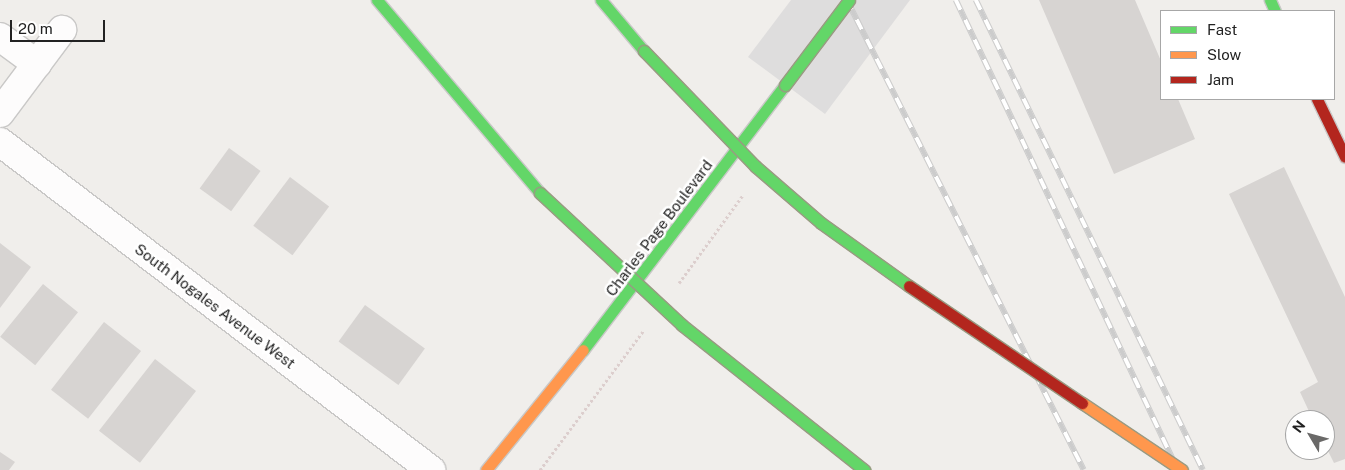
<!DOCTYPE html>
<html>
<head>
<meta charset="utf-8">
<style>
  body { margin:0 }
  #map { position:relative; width:1345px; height:470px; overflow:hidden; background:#f0eeeb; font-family:"Public Sans",sans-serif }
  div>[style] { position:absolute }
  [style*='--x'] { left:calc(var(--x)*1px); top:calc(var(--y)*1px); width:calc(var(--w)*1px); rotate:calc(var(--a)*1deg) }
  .pier>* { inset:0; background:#dedddd }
  .building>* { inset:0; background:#d7d4d2; transform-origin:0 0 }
  .path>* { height:3px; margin-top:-1.5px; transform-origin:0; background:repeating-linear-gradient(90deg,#dccecd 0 2.5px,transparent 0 5px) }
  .roads { filter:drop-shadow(1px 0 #c9c8c7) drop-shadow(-1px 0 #c9c8c7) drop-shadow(0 1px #c9c8c7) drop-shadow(0 -1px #c9c8c7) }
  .street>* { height:28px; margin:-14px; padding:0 14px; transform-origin:14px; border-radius:14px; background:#fdfcfc }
  .fast>* { height:11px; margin:-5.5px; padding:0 5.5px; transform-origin:5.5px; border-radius:5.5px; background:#63d668 }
  .slow>* { height:11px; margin:-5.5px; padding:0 5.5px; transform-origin:5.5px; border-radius:5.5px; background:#ff974d }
  .jam>* { height:11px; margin:-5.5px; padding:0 5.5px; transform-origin:5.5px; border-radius:5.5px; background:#b3261e }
  .rail>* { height:5.5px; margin-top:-2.75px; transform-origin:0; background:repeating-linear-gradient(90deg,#fff 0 11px,#ccc 0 22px); box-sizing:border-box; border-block:1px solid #ccc }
  .bridges { filter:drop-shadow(1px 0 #999a82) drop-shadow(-1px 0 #999a82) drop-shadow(0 1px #999a82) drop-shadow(0 -1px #999a82) }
  .fast-bridge>* { height:11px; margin:-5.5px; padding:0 5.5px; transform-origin:5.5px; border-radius:5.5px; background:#63d668 }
  .slow-bridge>* { height:11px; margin:-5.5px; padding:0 5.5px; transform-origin:5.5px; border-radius:5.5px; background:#ff974d }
  .jam-bridge>* { height:11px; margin:-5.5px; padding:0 5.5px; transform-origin:5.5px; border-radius:5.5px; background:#b3261e }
  span { translate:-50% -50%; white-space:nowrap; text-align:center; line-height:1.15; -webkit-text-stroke:5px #fff; paint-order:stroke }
  .street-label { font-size:15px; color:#222 }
  .legend { position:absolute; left:1160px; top:10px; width:175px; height:90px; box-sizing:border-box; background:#fff; border:1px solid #a7a7a7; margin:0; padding:6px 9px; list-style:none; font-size:15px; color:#222 }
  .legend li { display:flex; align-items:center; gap:10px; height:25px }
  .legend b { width:25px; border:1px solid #a7a7a7 }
  .north { position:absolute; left:1285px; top:410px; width:50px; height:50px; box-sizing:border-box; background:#fff; border:1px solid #a7a7a7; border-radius:50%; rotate:307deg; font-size:14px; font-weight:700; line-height:20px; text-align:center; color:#222 }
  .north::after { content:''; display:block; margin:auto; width:18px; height:22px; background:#6a6968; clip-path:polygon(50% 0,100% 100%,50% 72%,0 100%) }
  .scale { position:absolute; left:10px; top:20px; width:95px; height:22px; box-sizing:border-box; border:2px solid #222; border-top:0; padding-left:6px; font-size:15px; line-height:18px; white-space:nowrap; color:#222; -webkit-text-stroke:4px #fff; paint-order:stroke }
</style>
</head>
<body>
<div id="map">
  <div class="pier">
    <i style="clip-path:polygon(791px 0,910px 0,825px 114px,748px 57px)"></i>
  </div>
  <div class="building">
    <i style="clip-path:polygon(1039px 0,1135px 0,1161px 61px,1161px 99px,1178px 99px,1195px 139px,1114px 174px)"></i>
    <i style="left:229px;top:148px;width:39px;height:50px;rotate:36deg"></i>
    <i style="clip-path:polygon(1284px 167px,1345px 297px,1345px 459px,1334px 463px,1325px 445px,1325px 420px,1313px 420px,1300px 392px,1318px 382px,1229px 194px)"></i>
    <i style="left:290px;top:177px;width:49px;height:61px;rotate:37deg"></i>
    <i style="clip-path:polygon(0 243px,31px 267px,0 308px)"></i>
    <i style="left:43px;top:284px;width:45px;height:68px;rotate:39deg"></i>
    <i style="left:365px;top:305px;width:74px;height:45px;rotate:36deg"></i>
    <i style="left:104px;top:322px;width:47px;height:86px;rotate:38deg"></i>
    <i style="left:155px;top:359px;width:52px;height:91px;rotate:38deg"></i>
    <i style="clip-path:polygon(0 452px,15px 462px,9px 470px,0 470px)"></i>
  </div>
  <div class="path">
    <i style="--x:679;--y:283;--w:109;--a:-54"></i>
    <i style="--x:540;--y:470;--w:174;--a:-53.4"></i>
  </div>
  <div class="roads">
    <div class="street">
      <i style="--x:0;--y:37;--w:46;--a:36.1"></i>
      <i style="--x:0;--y:113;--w:104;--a:-53.2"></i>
      <i style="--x:0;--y:142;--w:542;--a:37.27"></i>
    </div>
    <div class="fast">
      <i style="--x:377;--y:0;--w:253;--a:49.8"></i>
      <i style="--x:601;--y:0;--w:67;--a:49.9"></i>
      <i style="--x:1270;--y:0;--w:12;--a:66"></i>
      <i style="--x:583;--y:350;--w:333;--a:-52.7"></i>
    </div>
    <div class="slow">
      <i style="--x:486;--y:470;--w:154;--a:-51.1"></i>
    </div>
    <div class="jam">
      <i style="--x:1317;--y:99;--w:64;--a:64.2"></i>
    </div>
  </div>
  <div class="rail">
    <i style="--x:847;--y:0;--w:526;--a:63.24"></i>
    <i style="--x:956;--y:0;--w:520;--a:64.72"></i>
    <i style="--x:976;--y:0;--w:522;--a:64.22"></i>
  </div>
  <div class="bridges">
    <div class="fast-bridge">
      <i style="--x:644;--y:51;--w:160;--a:46"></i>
      <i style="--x:755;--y:166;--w:87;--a:40.8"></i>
      <i style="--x:821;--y:223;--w:108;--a:35.6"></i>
      <i style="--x:785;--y:85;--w:106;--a:-53"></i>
      <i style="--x:540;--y:193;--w:194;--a:42.9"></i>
      <i style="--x:682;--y:325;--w:233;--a:38.5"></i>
    </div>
    <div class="slow-bridge">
      <i style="--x:1082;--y:403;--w:120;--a:33.8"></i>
    </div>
    <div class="jam-bridge">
      <i style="--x:909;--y:286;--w:209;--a:34.1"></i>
    </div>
  </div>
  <div class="street-label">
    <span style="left:659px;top:228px;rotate:-53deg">Charles Page Boulevard</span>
    <span style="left:215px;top:306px;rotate:37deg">South Nogales Avenue West</span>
  </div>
  <ul class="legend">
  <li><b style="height:6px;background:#63d668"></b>Fast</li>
  <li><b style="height:6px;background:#ff974d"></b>Slow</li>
  <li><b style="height:6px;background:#b3261e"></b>Jam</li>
  </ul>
  <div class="north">N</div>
  <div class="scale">20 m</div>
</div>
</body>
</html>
